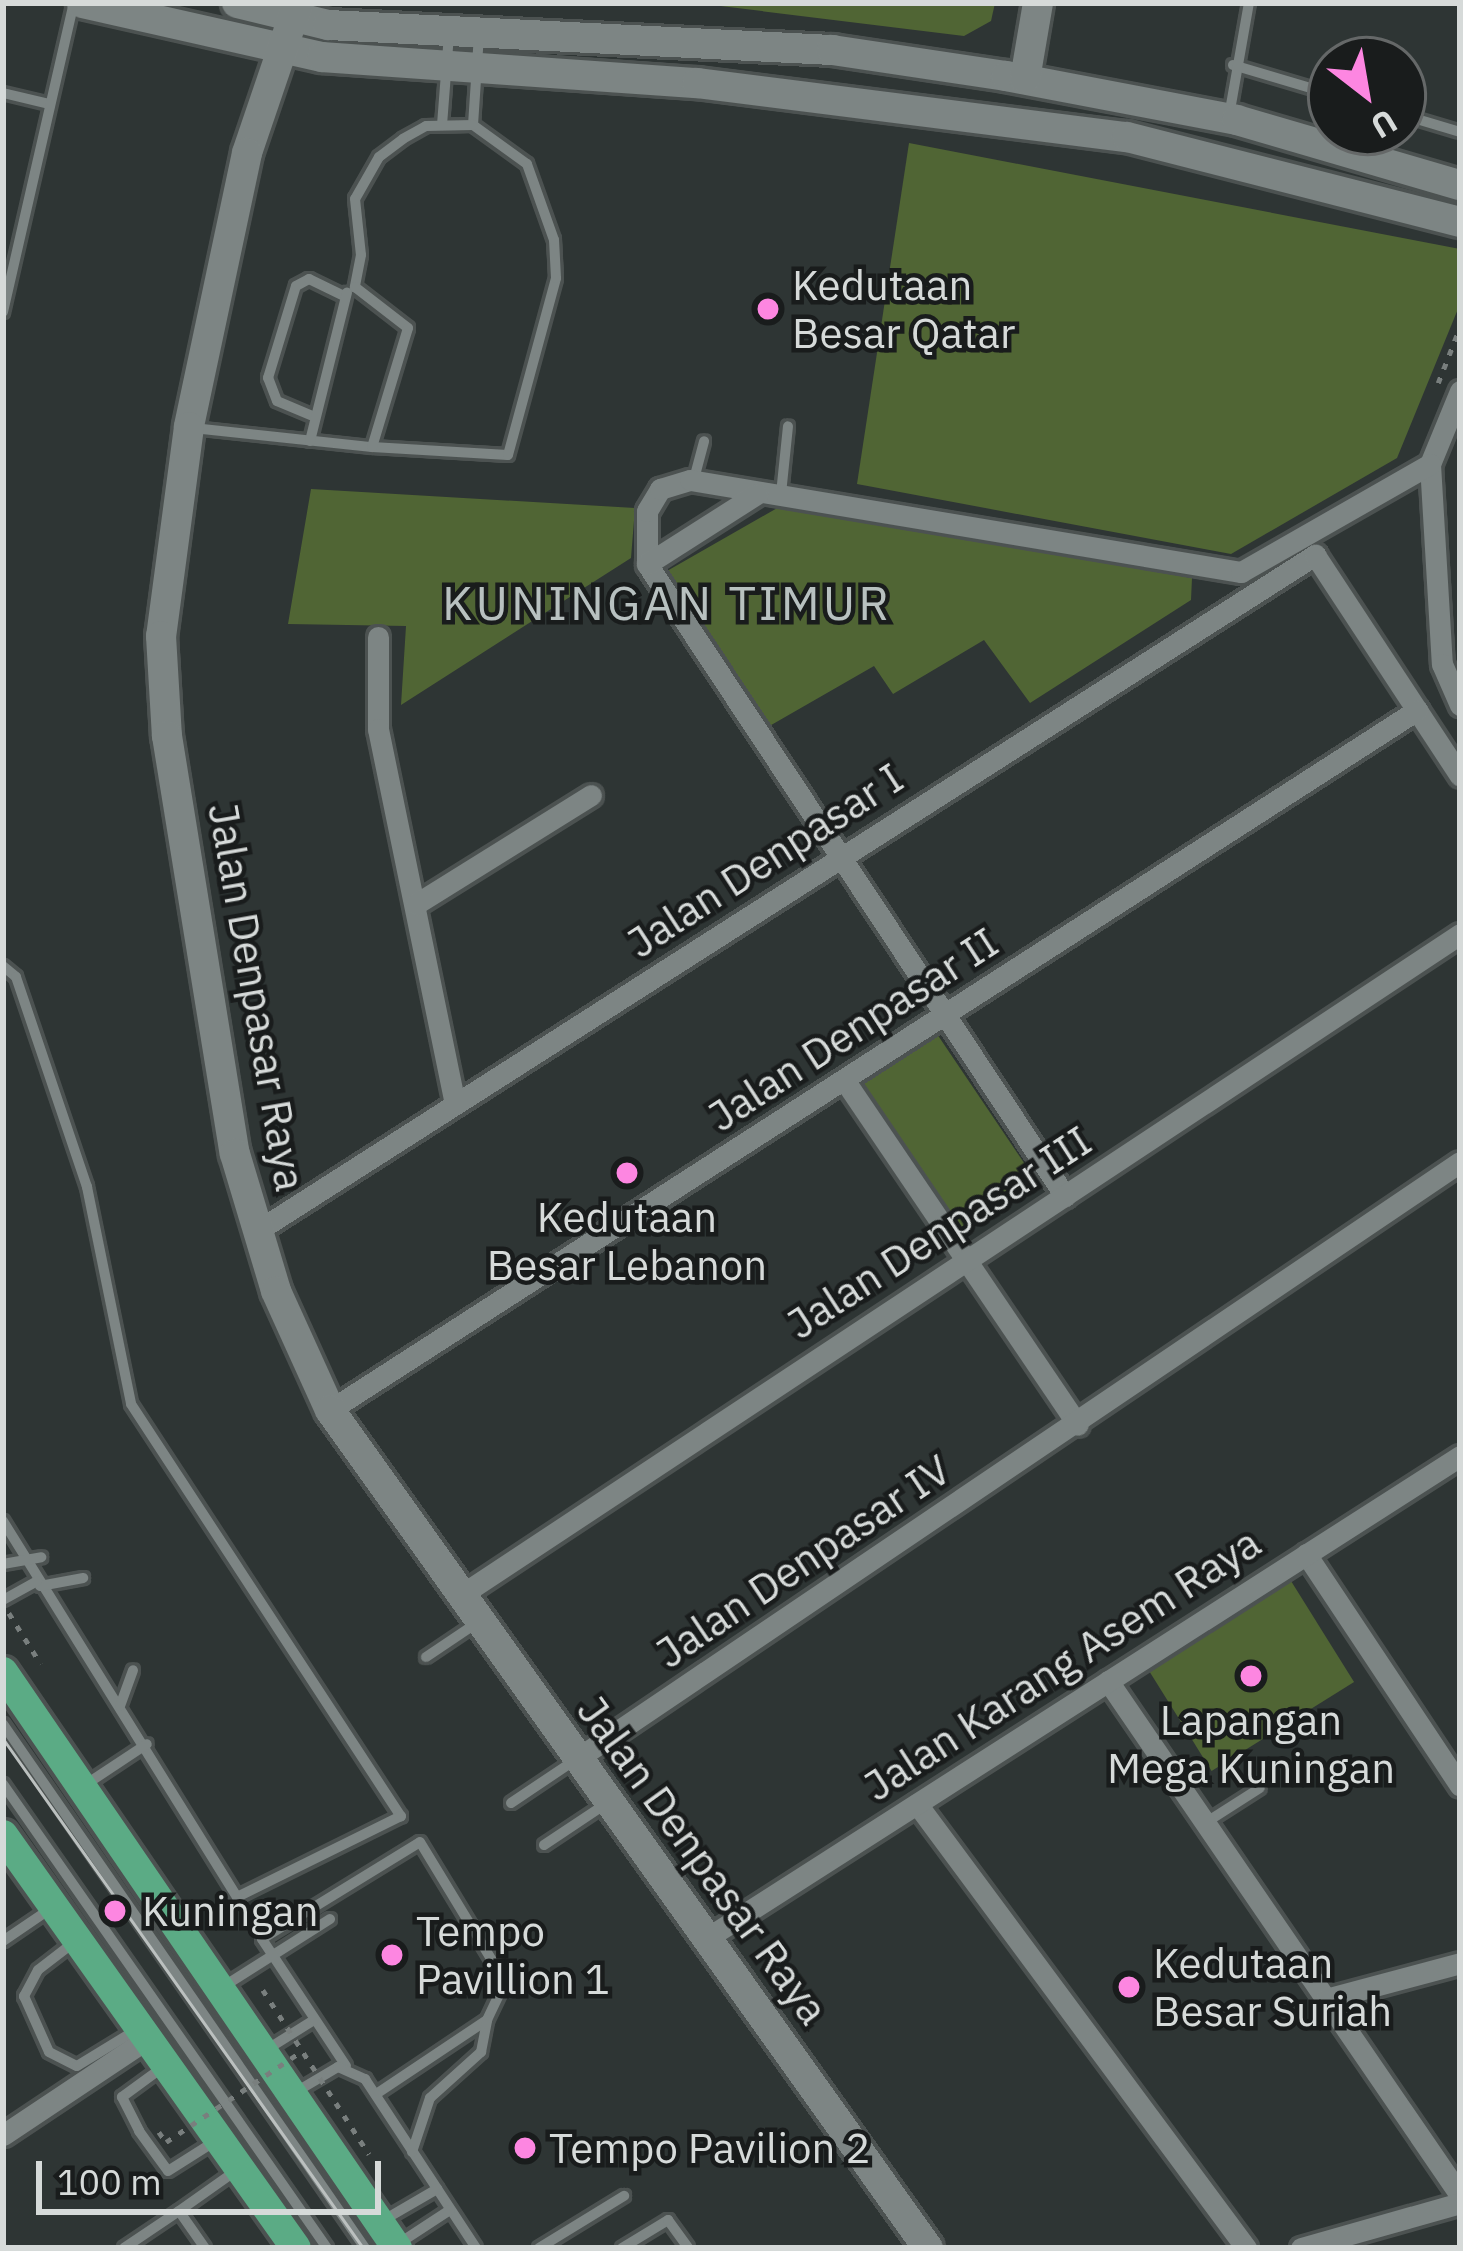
<!DOCTYPE html>
<html>
<head>
<meta charset="utf-8">
<style>
  body { margin:0 }
  #map { position:relative; width:1463px; height:2251px; overflow:hidden; background:#2e3534; font-family:"IBM Plex Sans",sans-serif }
  div>[style] { position:absolute }
  [style*='--x'] { left:calc(var(--x)*1px); top:calc(var(--y)*1px); width:calc(var(--w)*1px); rotate:calc(var(--a)*1deg) }
  .green>* { inset:0; background:#506534; transform-origin:0 0 }
  .path>* { height:4.5px; margin-top:-2.25px; transform-origin:0; background:repeating-linear-gradient(90deg,#797f7e 0 6px,transparent 0 15px) }
  .roads { filter:drop-shadow(3px 0 #4c5251) drop-shadow(-3px 0 #4c5251) drop-shadow(0 3px #4c5251) drop-shadow(0 -3px #4c5251) }
  .lane>* { height:10px; margin:-5px; padding:0 5px; transform-origin:5px; border-radius:5px; background:#7d8584 }
  .street>* { height:21px; margin:-10.5px; padding:0 10.5px; transform-origin:10.5px; border-radius:10.5px; background:#7d8584 }
  .secondary>* { height:30px; margin:-15px; padding:0 15px; transform-origin:15px; border-radius:15px; background:#7d8584 }
  .primary>* { height:30px; margin:-15px; padding:0 15px; transform-origin:15px; border-radius:15px; background:#5bab85 }
  .tram>* { height:3px; margin:-1.5px; padding:0 1.5px; transform-origin:1.5px; border-radius:1.5px; background:#bbc0bf }
  .path-bridge>* { height:4.5px; margin-top:-2.25px; transform-origin:0; background:repeating-linear-gradient(90deg,#797f7e 0 6px,transparent 0 15px) }
  .dots>* { width:33px; height:33px; translate:-50% -50%; box-sizing:border-box; border:6px solid #191c1c; border-radius:50% }
  span { translate:-50% -50%; white-space:nowrap; text-align:center; line-height:1.15; -webkit-text-stroke:9px #191c1c; paint-order:stroke }
  .poi-label { font-size:42px; color:#d6dad9 }
  .left { translate:0 -50%; text-align:left }
  .street-label { font-size:42px; color:#d6dad9 }
  .quarter-label { font-size:48px; color:#b8c1c0; letter-spacing:3px }
  .frame { position:absolute; inset:0; border:6px solid #d6dad9; pointer-events:none }
  .north { position:absolute; left:1307px; top:36px; width:120px; height:120px; box-sizing:border-box; background:#191c1c; border:3px solid #656868; border-radius:50%; rotate:149deg; font-size:33px; font-weight:700; line-height:48px; text-align:center; color:#d6dad9 }
  .north::after { content:''; display:block; margin:auto; width:42px; height:54px; background:#fd86e1; clip-path:polygon(50% 0,100% 100%,50% 72%,0 100%) }
  .scale { position:absolute; left:36px; top:2161px; width:345px; height:54px; box-sizing:border-box; border:6px solid #d6dad9; border-top:0; padding-left:15px; font-size:36px; line-height:42px; white-space:nowrap; color:#d6dad9; -webkit-text-stroke:9px #191c1c; paint-order:stroke }
</style>
</head>
<body>
<div id="map">
  <div class="green">
    <i style="clip-path:polygon(696px 3px,995px 3px,991px 21px,964px 36px)"></i>
    <i style="clip-path:polygon(909px 143px,1460px 249px,1460px 304px,1397px 458px,1231px 554px,857px 484px)"></i>
    <i style="clip-path:polygon(311px 489px,635px 508px,631px 558px,401px 705px,406px 626px,288px 624px)"></i>
    <i style="clip-path:polygon(779px 507px,1192px 578px,1191px 600px,1030px 703px,984px 640px,893px 694px,874px 666px,766px 728px,667px 571px)"></i>
    <i style="left:937px;top:1034px;width:174px;height:97px;rotate:56deg"></i>
    <i style="left:1291px;top:1581px;width:119px;height:168px;rotate:58deg"></i>
  </div>
  <div class="path">
    <i style="--x:1438;--y:383;--w:60;--a:-68.6"></i>
    <i style="--x:9;--y:1613;--w:60;--a:57.9"></i>
    <i style="--x:336;--y:2103;--w:61;--a:57.1"></i>
  </div>
  <div class="roads">
    <div class="lane">
      <i style="--x:1233;--y:65;--w:102;--a:16.5"></i>
      <i style="--x:3;--y:93;--w:47;--a:13.4"></i>
      <i style="--x:1403;--y:115;--w:59;--a:16.6"></i>
      <i style="--x:1229;--y:116;--w:115;--a:-80"></i>
      <i style="--x:442;--y:125;--w:92;--a:-85.6"></i>
      <i style="--x:473;--y:125;--w:90;--a:-86.2"></i>
      <i style="--x:3;--y:312;--w:317;--a:-77.1"></i>
      <i style="--x:315;--y:417;--w:41;--a:-157.2"></i>
      <i style="--x:277;--y:401;--w:25;--a:-111"></i>
      <i style="--x:268;--y:378;--w:96;--a:-73.1"></i>
      <i style="--x:296;--y:286;--w:15;--a:-28"></i>
      <i style="--x:309;--y:279;--w:39;--a:26"></i>
      <i style="--x:193;--y:428;--w:180;--a:6.1"></i>
      <i style="--x:372;--y:447;--w:136;--a:3.4"></i>
      <i style="--x:508;--y:455;--w:183;--a:-74.8"></i>
      <i style="--x:556;--y:278;--w:38;--a:-93"></i>
      <i style="--x:554;--y:240;--w:81;--a:-109.6"></i>
      <i style="--x:527;--y:164;--w:67;--a:-144.2"></i>
      <i style="--x:473;--y:125;--w:47;--a:178.8"></i>
      <i style="--x:426;--y:126;--w:26;--a:151"></i>
      <i style="--x:403;--y:139;--w:30;--a:143"></i>
      <i style="--x:379;--y:157;--w:48;--a:119.7"></i>
      <i style="--x:355;--y:199;--w:56;--a:83.9"></i>
      <i style="--x:361;--y:255;--w:33;--a:101"></i>
      <i style="--x:355;--y:287;--w:67;--a:37.7"></i>
      <i style="--x:408;--y:328;--w:124;--a:106.8"></i>
      <i style="--x:310;--y:441;--w:153;--a:-76"></i>
      <i style="--x:694;--y:479;--w:39;--a:-75"></i>
      <i style="--x:781;--y:494;--w:68;--a:-84.1"></i>
      <i style="--x:3;--y:966;--w:17;--a:40"></i>
      <i style="--x:16;--y:977;--w:222;--a:71.3"></i>
      <i style="--x:87;--y:1187;--w:221;--a:78.5"></i>
      <i style="--x:131;--y:1404;--w:493;--a:56.8"></i>
      <i style="--x:401;--y:1816;--w:183;--a:153.7"></i>
      <i style="--x:237;--y:1897;--w:443;--a:-121.9"></i>
      <i style="--x:3;--y:1564;--w:39;--a:-10"></i>
      <i style="--x:40;--y:1586;--w:44;--a:-10.5"></i>
      <i style="--x:3;--y:1600;--w:39;--a:-29"></i>
      <i style="--x:426;--y:1657;--w:63;--a:-33.9"></i>
      <i style="--x:120;--y:1706;--w:38;--a:-70"></i>
      <i style="--x:3;--y:1724;--w:637;--a:55.36"></i>
      <i style="--x:3;--y:1784;--w:566;--a:55.07"></i>
      <i style="--x:85;--y:1785;--w:74;--a:-33.5"></i>
      <i style="--x:511;--y:1803;--w:77;--a:-33.9"></i>
      <i style="--x:1205;--y:1823;--w:65;--a:-32.5"></i>
      <i style="--x:544;--y:1845;--w:76;--a:-33.7"></i>
      <i style="--x:3;--y:1941;--w:57;--a:-34.2"></i>
      <i style="--x:73;--y:1943;--w:44;--a:142.4"></i>
      <i style="--x:38;--y:1970;--w:30;--a:118"></i>
      <i style="--x:24;--y:1996;--w:61;--a:65.9"></i>
      <i style="--x:49;--y:2052;--w:31;--a:27"></i>
      <i style="--x:77;--y:2066;--w:69;--a:-31.4"></i>
      <i style="--x:221;--y:1988;--w:129;--a:-32.3"></i>
      <i style="--x:266;--y:2050;--w:57;--a:-32"></i>
      <i style="--x:346;--y:2066;--w:152;--a:-123.5"></i>
      <i style="--x:262;--y:1939;--w:185;--a:-31.5"></i>
      <i style="--x:420;--y:1842;--w:164;--a:58.7"></i>
      <i style="--x:505;--y:1982;--w:42;--a:115.3"></i>
      <i style="--x:487;--y:2020;--w:133;--a:146.3"></i>
      <i style="--x:163;--y:2067;--w:51;--a:143.8"></i>
      <i style="--x:122;--y:2097;--w:38;--a:63"></i>
      <i style="--x:139;--y:2131;--w:49;--a:54.1"></i>
      <i style="--x:168;--y:2171;--w:58;--a:-32.3"></i>
      <i style="--x:294;--y:2093;--w:51;--a:-30.6"></i>
      <i style="--x:338;--y:2067;--w:30;--a:24"></i>
      <i style="--x:365;--y:2079;--w:202;--a:56.7"></i>
      <i style="--x:412;--y:2152;--w:57;--a:-71.6"></i>
      <i style="--x:430;--y:2098;--w:69;--a:-42"></i>
      <i style="--x:481;--y:2052;--w:33;--a:-79"></i>
      <i style="--x:382;--y:2221;--w:64;--a:-30.2"></i>
      <i style="--x:398;--y:2244;--w:62;--a:-33.2"></i>
      <i style="--x:124;--y:2248;--w:66;--a:-33.9"></i>
      <i style="--x:205;--y:2248;--w:45;--a:-125.1"></i>
      <i style="--x:179;--y:2211;--w:71;--a:-35.3"></i>
      <i style="--x:539;--y:2248;--w:100;--a:-31.5"></i>
      <i style="--x:622;--y:2248;--w:54;--a:-31.3"></i>
      <i style="--x:668;--y:2220;--w:34;--a:54"></i>
    </div>
    <div class="street">
      <i style="--x:1460;--y:391;--w:79;--a:112.3"></i>
      <i style="--x:1430;--y:464;--w:200;--a:86.6"></i>
      <i style="--x:1442;--y:664;--w:45;--a:66.3"></i>
      <i style="--x:647;--y:564;--w:53;--a:-90"></i>
      <i style="--x:647;--y:511;--w:26;--a:-59"></i>
      <i style="--x:660;--y:489;--w:31;--a:-17"></i>
      <i style="--x:690;--y:480;--w:559;--a:9.48"></i>
      <i style="--x:1241;--y:572;--w:218;--a:-29.7"></i>
      <i style="--x:647;--y:564;--w:758;--a:56.52"></i>
      <i style="--x:647;--y:564;--w:130;--a:-32.5"></i>
      <i style="--x:378;--y:637;--w:92;--a:90"></i>
      <i style="--x:378;--y:729;--w:383;--a:78.4"></i>
      <i style="--x:416;--y:904;--w:206;--a:-31.9"></i>
      <i style="--x:845;--y:1081;--w:415;--a:55.9"></i>
      <i style="--x:257;--y:1231;--w:1256;--a:-32.58"></i>
      <i style="--x:1315;--y:555;--w:264;--a:56.7"></i>
      <i style="--x:330;--y:1410;--w:1293;--a:-32.78"></i>
      <i style="--x:1306;--y:1554;--w:278;--a:56.4"></i>
      <i style="--x:461;--y:1595;--w:1198;--a:-33.49"></i>
      <i style="--x:1108;--y:1681;--w:623;--a:55.6"></i>
      <i style="--x:578;--y:1758;--w:1064;--a:-34.05"></i>
      <i style="--x:917;--y:1804;--w:553;--a:53.46"></i>
      <i style="--x:707;--y:1938;--w:894;--a:-32.62"></i>
      <i style="--x:1326;--y:1999;--w:139;--a:-15"></i>
      <i style="--x:3;--y:2135;--w:173;--a:-33.7"></i>
      <i style="--x:1301;--y:2248;--w:165;--a:-15.8"></i>
    </div>
    <div class="secondary">
      <i style="--x:82;--y:3;--w:246;--a:12.7"></i>
      <i style="--x:322;--y:57;--w:376;--a:4"></i>
      <i style="--x:697;--y:83;--w:433;--a:7.2"></i>
      <i style="--x:1127;--y:137;--w:344;--a:14.3"></i>
      <i style="--x:237;--y:3;--w:94;--a:13.6"></i>
      <i style="--x:328;--y:25;--w:505;--a:2.84"></i>
      <i style="--x:832;--y:50;--w:176;--a:8.5"></i>
      <i style="--x:1006;--y:76;--w:235;--a:10.8"></i>
      <i style="--x:1237;--y:120;--w:232;--a:16.3"></i>
      <i style="--x:298;--y:3;--w:158;--a:108.8"></i>
      <i style="--x:247;--y:153;--w:280;--a:102"></i>
      <i style="--x:189;--y:427;--w:211;--a:97.6"></i>
      <i style="--x:161;--y:636;--w:100;--a:86.6"></i>
      <i style="--x:167;--y:736;--w:423;--a:80.8"></i>
      <i style="--x:235;--y:1154;--w:143;--a:73.3"></i>
      <i style="--x:276;--y:1291;--w:131;--a:65.6"></i>
      <i style="--x:330;--y:1410;--w:1029;--a:54.49"></i>
      <i style="--x:1025;--y:79;--w:77;--a:-80.3"></i>
    </div>
    <div class="primary">
      <i style="--x:3;--y:1672;--w:698;--a:55.63"></i>
      <i style="--x:3;--y:1835;--w:506;--a:54.65"></i>
    </div>
  </div>
  <div class="tram">
    <i style="--x:3;--y:1739;--w:623;--a:54.73"></i>
  </div>
  <div class="path-bridge">
    <i style="--x:263;--y:1990;--w:135;--a:57.1"></i>
    <i style="--x:159;--y:2132;--w:12;--a:55"></i>
    <i style="--x:166;--y:2142;--w:164;--a:-33.8"></i>
  </div>
  <div class="dots">
    <i style="left:768px;top:309px;background:#fd86e1"></i>
    <i style="left:627px;top:1173px;background:#fd86e1"></i>
    <i style="left:1251px;top:1676px;background:#fd86e1"></i>
    <i style="left:115px;top:1911px;background:#fd86e1"></i>
    <i style="left:392px;top:1955px;background:#fd86e1"></i>
    <i style="left:1129px;top:1987px;background:#fd86e1"></i>
    <i style="left:525px;top:2148px;background:#fd86e1"></i>
  </div>
  <div class="poi-label">
    <span class="left" style="left:792px;top:309px">Kedutaan<br>Besar Qatar</span>
    <span style="left:627px;top:1241px">Kedutaan<br>Besar Lebanon</span>
    <span style="left:1251px;top:1744px">Lapangan<br>Mega Kuningan</span>
    <span class="left" style="left:142px;top:1911px">Kuningan</span>
    <span class="left" style="left:416px;top:1955px">Tempo<br>Pavillion 1</span>
    <span class="left" style="left:1153px;top:1987px">Kedutaan<br>Besar Suriah</span>
    <span class="left" style="left:549px;top:2148px">Tempo Pavilion 2</span>
  </div>
  <div class="street-label">
    <span style="left:765px;top:860px;rotate:-33deg">Jalan Denpasar I</span>
    <span style="left:257px;top:997px;rotate:80deg">Jalan Denpasar Raya</span>
    <span style="left:853px;top:1029px;rotate:-33deg">Jalan Denpasar II</span>
    <span style="left:939px;top:1232px;rotate:-33deg">Jalan Denpasar III</span>
    <span style="left:803px;top:1561px;rotate:-34deg">Jalan Denpasar IV</span>
    <span style="left:1062px;top:1664px;rotate:-33deg">Jalan Karang Asem Raya</span>
    <span style="left:703px;top:1860px;rotate:54deg">Jalan Denpasar Raya</span>
  </div>
  <div class="quarter-label">
    <span style="left:667px;top:603px">KUNINGAN TIMUR</span>
  </div>
  <div class="frame"></div>
  <div class="north">U</div>
  <div class="scale">100 m</div>
</div>
</body>
</html>
